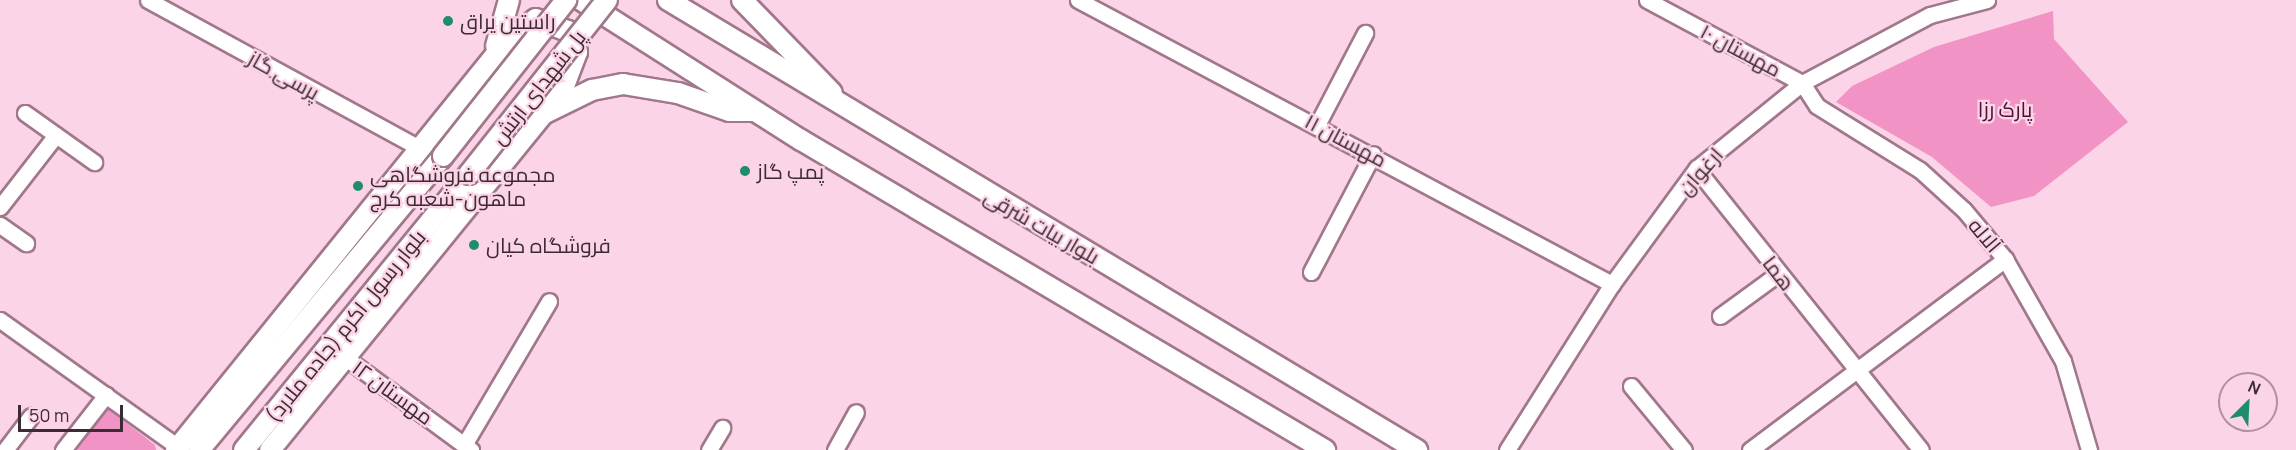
<!DOCTYPE html>
<html>
<head>
<meta charset="utf-8">
<style>
  body { margin:0 }
  #map { position:relative; width:2296px; height:450px; overflow:hidden; background:#fbd5e7; font-family:Manrope,Cairo,sans-serif }
  div>[style] { position:absolute }
  [style*='--x'] { left:calc(var(--x)*1px); top:calc(var(--y)*1px); width:calc(var(--w)*1px); rotate:calc(var(--a)*1deg) }
  .green>* { inset:0; background:#f293c5 }
  .roads { filter:drop-shadow(2px 0 #a1778c) drop-shadow(-2px 0 #a1778c) drop-shadow(0 2px #a1778c) drop-shadow(0 -2px #a1778c) }
  .minor>* { height:15px; margin:-7.5px; padding:0 7.5px; transform-origin:7.5px; border-radius:7.5px; background:#fff }
  .major>* { height:20px; margin:-10px; padding:0 10px; transform-origin:10px; border-radius:10px; background:#fff }
  .bridges { filter:drop-shadow(2px 0 #a1778c) drop-shadow(-2px 0 #a1778c) drop-shadow(0 2px #a1778c) drop-shadow(0 -2px #a1778c) }
  .major-bridge>* { height:20px; margin:-10px; padding:0 10px; transform-origin:10px; border-radius:10px; background:#fff }
  .dots>* { width:16px; height:16px; translate:-50% -50%; box-sizing:border-box; border:3px solid #fbd5e7; border-radius:50% }
  span { translate:-50% -50%; white-space:nowrap; text-align:center; line-height:1.15; -webkit-text-stroke:4.5px #fbd5e7; paint-order:stroke }
  .poi-label { font-size:21px; color:#3d2b34 }
  .left { translate:0 -50%; text-align:left }
  .street-label { font-size:21px; color:#3d2b34 }
  .park-label { font-size:21px; color:#4f1036 }
  .north { position:absolute; left:2218px; top:372px; width:60px; height:60px; box-sizing:border-box; background:#fbd5e7; border:2px solid #af919f; border-radius:50%; rotate:24deg; font-size:16px; font-weight:700; line-height:24px; text-align:center; color:#3d2b34 }
  .north::after { content:''; display:block; margin:auto; width:21px; height:27px; background:#1f8d6d; clip-path:polygon(50% 0,100% 100%,50% 72%,0 100%) }
  .scale { position:absolute; left:18px; top:405px; width:105px; height:27px; box-sizing:border-box; border:3px solid #3d2b34; border-top:0; padding-left:8px; font-size:18px; line-height:21px; white-space:nowrap; color:#3d2b34; -webkit-text-stroke:4px #fbd5e7; paint-order:stroke }
</style>
</head>
<body>
<div id="map">
  <div class="green">
    <i style="clip-path:polygon(2053px 11px,2054px 39px,2128px 122px,2034px 196px,1991px 207px,1932px 157px,1836px 102px,1852px 86px,1934px 47px)"></i>
    <i style="clip-path:polygon(108px 409px,155px 445px,156px 450px,77px 450px)"></i>
  </div>
  <div class="roads">
    <div class="minor">
      <i style="--x:148;--y:0;--w:311;--a:28.6"></i>
      <i style="--x:1078;--y:0;--w:605;--a:28.01"></i>
      <i style="--x:1647;--y:0;--w:176;--a:28.2"></i>
      <i style="--x:1802;--y:83;--w:27;--a:57"></i>
      <i style="--x:1817;--y:106;--w:121;--a:31.9"></i>
      <i style="--x:1920;--y:170;--w:59;--a:42.3"></i>
      <i style="--x:1964;--y:210;--w:64;--a:50.1"></i>
      <i style="--x:2005;--y:259;--w:117;--a:60.4"></i>
      <i style="--x:2063;--y:361;--w:93;--a:73.7"></i>
      <i style="--x:25;--y:113;--w:85;--a:35.4"></i>
      <i style="--x:1317;--y:125;--w:104;--a:-62.4"></i>
      <i style="--x:1703;--y:177;--w:349;--a:51.4"></i>
      <i style="--x:0;--y:207;--w:91;--a:-52.1"></i>
      <i style="--x:0;--y:225;--w:32;--a:35"></i>
      <i style="--x:1311;--y:272;--w:133;--a:-62.3"></i>
      <i style="--x:1720;--y:316;--w:73;--a:-36.1"></i>
      <i style="--x:0;--y:320;--w:219;--a:35.5"></i>
      <i style="--x:343;--y:356;--w:159;--a:36.3"></i>
      <i style="--x:1631;--y:386;--w:83;--a:50.4"></i>
      <i style="--x:464;--y:445;--w:167;--a:-59.4"></i>
      <i style="--x:5;--y:450;--w:43;--a:-52.6"></i>
      <i style="--x:63;--y:450;--w:70;--a:-52"></i>
      <i style="--x:709;--y:450;--w:26;--a:-59"></i>
      <i style="--x:835;--y:450;--w:43;--a:-61.1"></i>
      <i style="--x:1507;--y:450;--w:196;--a:-57.7"></i>
      <i style="--x:1612;--y:284;--w:144;--a:-53.8"></i>
      <i style="--x:1697;--y:168;--w:135;--a:-39"></i>
      <i style="--x:1802;--y:83;--w:145;--a:-28"></i>
      <i style="--x:1930;--y:15;--w:59;--a:-14.7"></i>
      <i style="--x:1750;--y:450;--w:319;--a:-36.8"></i>
    </div>
    <div class="major">
      <i style="--x:581;--y:0;--w:261;--a:32.5"></i>
      <i style="--x:801;--y:140;--w:609;--a:30.61"></i>
      <i style="--x:668;--y:0;--w:874;--a:31"></i>
      <i style="--x:742;--y:0;--w:129;--a:45.9"></i>
      <i style="--x:496;--y:46;--w:48;--a:-74.2"></i>
      <i style="--x:176;--y:450;--w:526;--a:-51.02"></i>
      <i style="--x:507;--y:41;--w:36;--a:-37"></i>
      <i style="--x:536;--y:19;--w:34;--a:21"></i>
      <i style="--x:568;--y:31;--w:23;--a:67"></i>
      <i style="--x:577;--y:52;--w:33;--a:111"></i>
      <i style="--x:565;--y:83;--w:38;--a:125"></i>
      <i style="--x:199;--y:450;--w:382;--a:-50.3"></i>
      <i style="--x:244;--y:450;--w:356;--a:-50.8"></i>
      <i style="--x:270;--y:450;--w:433;--a:-50.9"></i>
      <i style="--x:543;--y:114;--w:55;--a:-26.1"></i>
      <i style="--x:592;--y:90;--w:32;--a:-11"></i>
      <i style="--x:623;--y:84;--w:56;--a:9.3"></i>
      <i style="--x:678;--y:93;--w:54;--a:19.4"></i>
      <i style="--x:729;--y:111;--w:25;--a:0"></i>
    </div>
  </div>
  <div class="bridges">
    <div class="major-bridge">
      <i style="--x:443;--y:156;--w:199;--a:-51.7"></i>
      <i style="--x:469;--y:174;--w:222;--a:-51.6"></i>
    </div>
  </div>
  <div class="dots">
    <i style="left:448px;top:21px;background:#1f8d6d"></i>
    <i style="left:745px;top:171px;background:#1f8d6d"></i>
    <i style="left:358px;top:186px;background:#1f8d6d"></i>
    <i style="left:474px;top:245px;background:#1f8d6d"></i>
  </div>
  <div class="poi-label">
    <span class="left" style="left:460px;top:21px">راستین یراق</span>
    <span class="left" style="left:757px;top:171px">پمپ گاز</span>
    <span class="left" style="left:370px;top:186px">مجموعه فروشگاهی<br>ماهون-شعبه کرج</span>
    <span class="left" style="left:486px;top:245px">فروشگاه کیان</span>
  </div>
  <div class="street-label">
    <span style="left:1741px;top:50px;rotate:28deg">مهستان ۱۰</span>
    <span style="left:284px;top:75px;rotate:29deg">پرسی گاز</span>
    <span style="left:538px;top:87px;rotate:-52deg">پل شهدای ارتش</span>
    <span style="left:1346px;top:140px;rotate:28deg">مهستان ۱۱</span>
    <span style="left:1700px;top:171px;rotate:-48deg">ارغوان</span>
    <span style="left:1042px;top:226px;rotate:30deg">بلوار بیات شرقی</span>
    <span style="left:1985px;top:235px;rotate:50deg">آلاله</span>
    <span style="left:1779px;top:273px;rotate:52deg">هما</span>
    <span style="left:345px;top:326px;rotate:-51deg">بلوار رسول اکرم (جاده ملارد)</span>
    <span style="left:393px;top:392px;rotate:36deg">مهستان ۱۲</span>
  </div>
  <div class="park-label">
    <span style="left:2005px;top:109px">پارک رزا</span>
  </div>
  <div class="north">N</div>
  <div class="scale">50 m</div>
</div>
</body>
</html>
